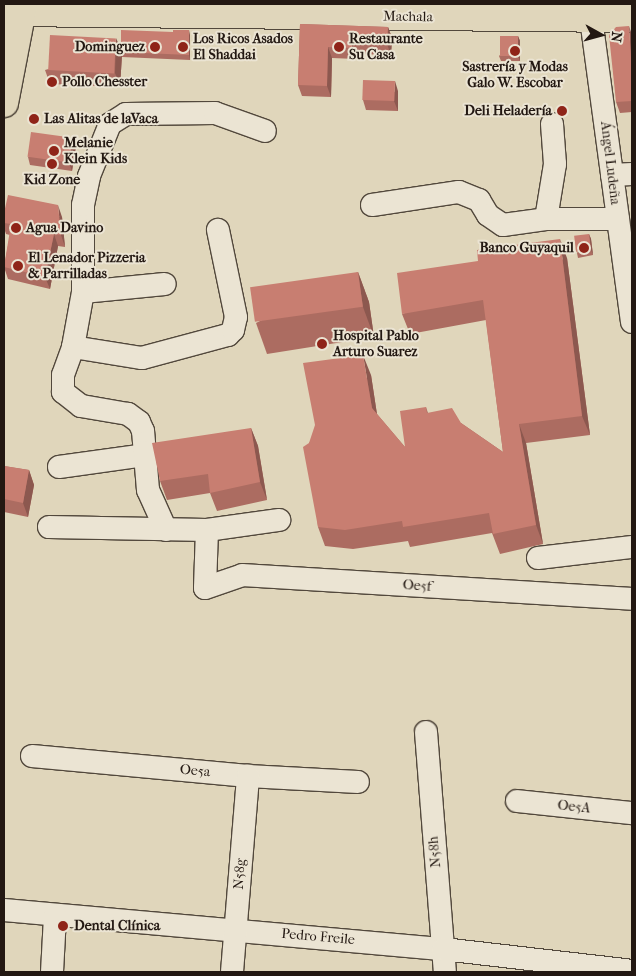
<!DOCTYPE html>
<html>
<head>
<meta charset="utf-8">
<style>
  body { margin:0 }
  #map { position:relative; width:636px; height:976px; overflow:hidden; background:#e0d6bb; font-family:"IM FELL French Canon",serif }
  div>[style] { position:absolute }
  [style*='--x'] { left:calc(var(--x)*1px); top:calc(var(--y)*1px); width:calc(var(--w)*1px); rotate:calc(var(--a)*1deg) }
  .roads { filter:drop-shadow(1px 0 #52483c) drop-shadow(-1px 0 #52483c) drop-shadow(0 1px #52483c) drop-shadow(0 -1px #52483c) }
  .minor>* { height:22px; margin:-11px; padding:0 11px; transform-origin:11px; border-radius:11px; background:#ebe4d3 }
  .major>* { height:28px; margin:-14px; padding:0 14px; transform-origin:14px; border-radius:14px; background:#e0d6bb }
  .wall>* { inset:0; background:#ac6c61 }
  .shaded-wall>* { inset:0; background:#8c584f }
  .building>* { inset:0; background:#c87e71; transform-origin:0 0 }
  .dots>* { width:14px; height:14px; translate:-50% -50%; box-sizing:border-box; border:2px solid #ebe4d3; border-radius:50% }
  span { translate:-50% -50%; white-space:nowrap; text-align:center; line-height:1.15; -webkit-text-stroke:4px #ebe4d3; paint-order:stroke }
  .street-label { font-size:14px; color:#231812 }
  .poi-label { font-size:14px; color:#231812; font-weight:700 }
  .left { translate:0 -50%; text-align:left }
  .right { translate:-100% -50%; text-align:right }
  .frame { position:absolute; inset:0; border:5px solid #231812; pointer-events:none }
  .north { position:absolute; left:576px; top:10px; width:50px; height:50px; -webkit-text-stroke:4px #ebe4d3; paint-order:stroke; rotate:97deg; font-size:14px; font-weight:700; line-height:20px; text-align:center; color:#231812 }
  .north::after { content:''; display:block; margin:auto; width:18px; height:22px; background:#231812; clip-path:polygon(50% 0,100% 100%,50% 72%,0 100%) }
</style>
</head>
<body>
<div id="map">
  <div class="roads">
    <div class="minor">
      <i style="--x:589;--y:4;--w:321;--a:82.3"></i>
      <i style="--x:612;--y:175;--w:20;--a:-3"></i>
      <i style="--x:372;--y:205;--w:88;--a:-8.5"></i>
      <i style="--x:459;--y:192;--w:22;--a:22"></i>
      <i style="--x:479;--y:200;--w:17;--a:59"></i>
      <i style="--x:488;--y:215;--w:18;--a:34"></i>
      <i style="--x:503;--y:225;--w:43;--a:-7.9"></i>
      <i style="--x:546;--y:219;--w:72;--a:0"></i>
      <i style="--x:546;--y:219;--w:56;--a:-80.7"></i>
      <i style="--x:555;--y:164;--w:40;--a:-94.3"></i>
      <i style="--x:83;--y:292;--w:82;--a:-5.6"></i>
      <i style="--x:73;--y:347;--w:70;--a:9.1"></i>
      <i style="--x:142;--y:358;--w:89;--a:-15"></i>
      <i style="--x:228;--y:335;--w:7;--a:-45"></i>
      <i style="--x:233;--y:330;--w:13;--a:-77"></i>
      <i style="--x:236;--y:317;--w:89;--a:-101.7"></i>
      <i style="--x:59;--y:467;--w:88;--a:-7.9"></i>
      <i style="--x:49;--y:527;--w:158;--a:1.1"></i>
      <i style="--x:207;--y:530;--w:73;--a:-7.9"></i>
      <i style="--x:166;--y:530;--w:44;--a:-114.2"></i>
      <i style="--x:148;--y:490;--w:59;--a:-94.8"></i>
      <i style="--x:143;--y:431;--w:10;--a:-114"></i>
      <i style="--x:139;--y:422;--w:14;--a:-144"></i>
      <i style="--x:128;--y:414;--w:48;--a:-170.3"></i>
      <i style="--x:81;--y:406;--w:23;--a:-142"></i>
      <i style="--x:63;--y:392;--w:17;--a:-90"></i>
      <i style="--x:63;--y:375;--w:30;--a:-70"></i>
      <i style="--x:73;--y:347;--w:56;--a:-79.7"></i>
      <i style="--x:83;--y:292;--w:87;--a:-90"></i>
      <i style="--x:83;--y:205;--w:30;--a:-78"></i>
      <i style="--x:89;--y:176;--w:56;--a:-68"></i>
      <i style="--x:110;--y:124;--w:19;--a:-32"></i>
      <i style="--x:126;--y:114;--w:89;--a:-0.6"></i>
      <i style="--x:215;--y:113;--w:53;--a:19.8"></i>
      <i style="--x:207;--y:530;--w:58;--a:92"></i>
      <i style="--x:205;--y:588;--w:39;--a:-19"></i>
      <i style="--x:242;--y:575;--w:391;--a:3.5"></i>
      <i style="--x:538;--y:558;--w:95;--a:-6.7"></i>
      <i style="--x:426;--y:732;--w:241;--a:85.5"></i>
      <i style="--x:32;--y:756;--w:217;--a:5.3"></i>
      <i style="--x:248;--y:776;--w:110;--a:3.1"></i>
      <i style="--x:517;--y:801;--w:116;--a:6"></i>
      <i style="--x:4;--y:910;--w:441;--a:5.1"></i>
      <i style="--x:443;--y:949;--w:190;--a:6.6"></i>
      <i style="--x:52;--y:972;--w:56;--a:-86.9"></i>
      <i style="--x:232;--y:972;--w:197;--a:-85.3"></i>
    </div>
    <div class="major">
      <i style="--x:4;--y:12;--w:628;--a:0.55"></i>
      <i style="--x:4;--y:103;--w:101;--a:-79.1"></i>
    </div>
  </div>
  <div class="wall">
    <i style="clip-path:polygon(300px 24px,388px 27px,392px 38px,391px 55px,356px 54px,356px 59px,332px 58px,331px 97px,302px 96px,298px 85px)"></i>
    <i style="clip-path:polygon(190px 35px,190px 60px,122px 57px,122px 55px,120px 87px,50px 84px,45px 70px,121px 49px)"></i>
    <i style="clip-path:polygon(632px 35px,632px 112px,620px 113px,616px 102px)"></i>
    <i style="clip-path:polygon(518px 36px,520px 41px,520px 61px,501px 61px,499px 56px)"></i>
    <i style="clip-path:polygon(398px 91px,398px 111px,366px 110px,363px 100px)"></i>
    <i style="clip-path:polygon(76px 146px,72px 171px,30px 165px,28px 157px)"></i>
    <i style="clip-path:polygon(4px 213px,62px 217px,65px 247px,58px 246px,50px 289px,8px 279px,4px 267px,10px 235px,6px 234px,4px 228px)"></i>
    <i style="clip-path:polygon(589px 234px,591px 239px,593px 255px,578px 258px,577px 253px)"></i>
    <i style="clip-path:polygon(567px 258px,590px 435px,526px 443px,543px 544px,500px 554px,492px 533px,410px 547px,408px 541px,353px 549px,325px 546px,318px 527px,309px 443px,371px 375px,377px 414px,405px 447px,426px 407px,428px 413px,461px 423px,503px 452px,486px 320px,410px 334px,402px 314px)"></i>
    <i style="clip-path:polygon(358px 272px,369px 302px,374px 337px,267px 354px,256px 323px)"></i>
    <i style="clip-path:polygon(251px 428px,258px 446px,267px 500px,217px 511px,210px 493px,167px 500px,160px 481px)"></i>
    <i style="clip-path:polygon(4px 466px,29px 470px,34px 485px,28px 517px,4px 512px)"></i>
  </div>
  <div class="shaded-wall">
    <i style="clip-path:polygon(629px 26px,632px 35px,632px 73px)"></i>
    <i style="clip-path:polygon(388px 27px,392px 38px,391px 55px,387px 44px)"></i>
    <i style="clip-path:polygon(189px 30px,190px 35px,190px 60px,189px 55px)"></i>
    <i style="clip-path:polygon(518px 36px,520px 41px,520px 61px,518px 56px)"></i>
    <i style="clip-path:polygon(116px 38px,122px 52px,121px 52px,122px 55px,120px 87px,115px 73px)"></i>
    <i style="clip-path:polygon(352px 43px,356px 54px,356px 59px,352px 48px)"></i>
    <i style="clip-path:polygon(328px 47px,332px 58px,331px 97px,327px 86px)"></i>
    <i style="clip-path:polygon(395px 81px,398px 91px,398px 111px,394px 101px)"></i>
    <i style="clip-path:polygon(73px 138px,76px 146px,72px 171px,69px 163px)"></i>
    <i style="clip-path:polygon(58px 205px,62px 217px,65px 247px,61px 235px)"></i>
    <i style="clip-path:polygon(54px 234px,58px 246px,50px 289px,45px 277px)"></i>
    <i style="clip-path:polygon(589px 234px,591px 239px,593px 255px,591px 250px)"></i>
    <i style="clip-path:polygon(560px 239px,567px 258px,590px 435px,582px 416px)"></i>
    <i style="clip-path:polygon(358px 272px,369px 302px,374px 337px,363px 307px)"></i>
    <i style="clip-path:polygon(363px 355px,371px 375px,379px 428px,372px 408px)"></i>
    <i style="clip-path:polygon(519px 424px,526px 443px,543px 544px,536px 525px)"></i>
    <i style="clip-path:polygon(251px 428px,258px 446px,267px 500px,260px 482px)"></i>
    <i style="clip-path:polygon(29px 470px,34px 485px,28px 517px,23px 503px)"></i>
  </div>
  <div class="building">
    <i style="clip-path:polygon(300px 24px,388px 27px,387px 44px,352px 43px,352px 48px,328px 47px,327px 86px,298px 85px)"></i>
    <i style="clip-path:polygon(629px 26px,632px 73px,632px 101px,616px 102px,609px 35px,616px 27px)"></i>
    <i style="clip-path:polygon(121px 30px,173px 32px,173px 30px,189px 30px,189px 55px,121px 52px)"></i>
    <i style="left:50px;top:35px;width:66px;height:35px;rotate:3deg"></i>
    <i style="left:500px;top:36px;width:18px;height:20px"></i>
    <i style="left:363px;top:80px;width:32px;height:20px;rotate:2deg"></i>
    <i style="left:31px;top:132px;width:42px;height:25px;rotate:8deg"></i>
    <i style="clip-path:polygon(8px 195px,58px 205px,61px 235px,54px 234px,45px 277px,4px 267px,11px 224px,4px 223px,4px 213px)"></i>
    <i style="left:589px;top:234px;width:16px;height:15px;rotate:83deg"></i>
    <i style="clip-path:polygon(560px 239px,582px 416px,519px 424px,536px 525px,493px 534px,489px 513px,403px 527px,402px 521px,345px 530px,318px 527px,303px 447px,309px 443px,315px 425px,303px 363px,363px 355px,372px 408px,405px 447px,400px 411px,426px 407px,427px 413px,452px 408px,461px 423px,503px 452px,483px 300px,402px 314px,397px 273px,478px 261px,477px 250px)"></i>
    <i style="left:358px;top:272px;width:35px;height:109px;rotate:82deg"></i>
    <i style="clip-path:polygon(251px 428px,260px 482px,210px 493px,208px 474px,160px 481px,152px 443px)"></i>
    <i style="clip-path:polygon(4px 466px,29px 470px,23px 503px,4px 499px)"></i>
  </div>
  <div class="dots">
    <i style="left:155px;top:47px;background:#8f2418"></i>
    <i style="left:183px;top:47px;background:#8f2418"></i>
    <i style="left:339px;top:47px;background:#8f2418"></i>
    <i style="left:515px;top:51px;background:#8f2418"></i>
    <i style="left:52px;top:82px;background:#8f2418"></i>
    <i style="left:562px;top:111px;background:#8f2418"></i>
    <i style="left:34px;top:119px;background:#8f2418"></i>
    <i style="left:54px;top:151px;background:#8f2418"></i>
    <i style="left:52px;top:164px;background:#8f2418"></i>
    <i style="left:16px;top:228px;background:#8f2418"></i>
    <i style="left:584px;top:248px;background:#8f2418"></i>
    <i style="left:18px;top:266px;background:#8f2418"></i>
    <i style="left:322px;top:344px;background:#8f2418"></i>
    <i style="left:63px;top:926px;background:#8f2418"></i>
  </div>
  <div class="street-label">
    <span style="left:408px;top:17px;rotate:1deg">Machala</span>
    <span style="left:610px;top:163px;rotate:83deg">Ángel Ludeña</span>
    <span style="left:417px;top:586px;rotate:4deg">Oe5f</span>
    <span style="left:195px;top:771px;rotate:5deg">Oe5a</span>
    <span style="left:574px;top:807px;rotate:6deg">Oe5A</span>
    <span style="left:435px;top:852px;rotate:-95deg">N58h</span>
    <span style="left:240px;top:874px;rotate:-86deg">N58g</span>
    <span style="left:318px;top:937px;rotate:5deg">Pedro Freile</span>
  </div>
  <div class="poi-label">
    <span class="left" style="left:193px;top:47px">Los Ricos Asados<br>El Shaddai</span>
    <span class="left" style="left:349px;top:47px">Restaurante<br>Su Casa</span>
    <span class="right" style="left:145px;top:47px">Dominguez</span>
    <span style="left:515px;top:75px">Sastrería y Modas<br>Galo W. Escobar</span>
    <span class="left" style="left:62px;top:82px">Pollo Chesster</span>
    <span class="right" style="left:552px;top:111px">Deli Heladería</span>
    <span class="left" style="left:44px;top:119px">Las Alitas de laVaca</span>
    <span class="left" style="left:64px;top:151px">Melanie<br>Klein Kids</span>
    <span style="left:52px;top:180px">Kid Zone</span>
    <span class="left" style="left:26px;top:228px">Agua Davino</span>
    <span class="right" style="left:574px;top:248px">Banco Guyaquil</span>
    <span class="left" style="left:28px;top:266px">El Lenador Pizzeria<br>&amp; Parrilladas</span>
    <span class="left" style="left:333px;top:344px">Hospital Pablo<br>Arturo Suarez</span>
    <span class="left" style="left:74px;top:926px">Dental Clínica</span>
  </div>
  <div class="frame"></div>
  <div class="north">N</div>
</div>
</body>
</html>
